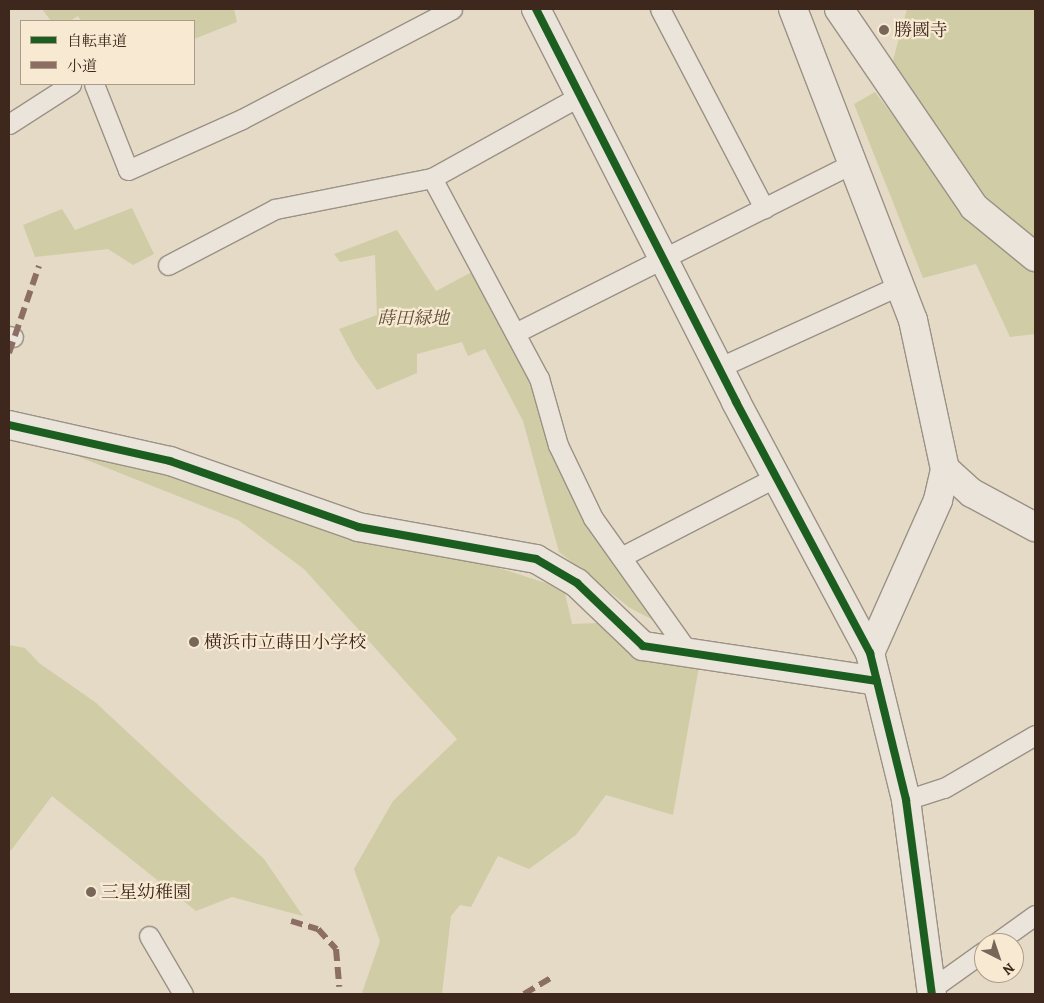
<!DOCTYPE html>
<html>
<head>
<meta charset="utf-8">
<style>
  body { margin:0 }
  #map { position:relative; width:1044px; height:1003px; overflow:hidden; background:#e5dac6; font-family:Alegreya,"Noto Serif JP",serif }
  div>[style] { position:absolute }
  [style*='--x'] { left:calc(var(--x)*1px); top:calc(var(--y)*1px); width:calc(var(--w)*1px); rotate:calc(var(--a)*1deg) }
  .green>* { inset:0; background:#d0cca6 }
  .roads { filter:drop-shadow(1px 0 #9b9185) drop-shadow(-1px 0 #9b9185) drop-shadow(0 1px #9b9185) drop-shadow(0 -1px #9b9185) }
  .lane>* { height:19px; margin:-9.5px; padding:0 9.5px; transform-origin:9.5px; border-radius:9.5px; background:#eae4da }
  .street>* { height:28px; margin:-14px; padding:0 14px; transform-origin:14px; border-radius:14px; background:#eae4da }
  .quiet>* { height:6px; margin-top:-3px; transform-origin:0; background:repeating-linear-gradient(90deg,#8d6e63 0 12px,transparent 0 18px) }
  .cycleway>* { height:8px; margin:-4px; padding:0 4px; transform-origin:4px; border-radius:4px; background:#1b5e20 }
  .dots>* { width:14px; height:14px; translate:-50% -50%; box-sizing:border-box; border:2px solid #f7e9d2; border-radius:50% }
  span { translate:-50% -50%; white-space:nowrap; text-align:center; line-height:1.15; -webkit-text-stroke:4.5px #f7e9d2; paint-order:stroke }
  .poi-label { font-size:18px; color:#3e271c }
  .left { translate:0 -50%; text-align:left }
  .park-label { font-size:18px; color:#5e4d38; font-style:italic }
  .frame { position:absolute; inset:0; border:10px solid #3e271c; pointer-events:none }
  .legend { position:absolute; left:20px; top:20px; width:175px; height:65px; box-sizing:border-box; background:#f7e9d2; border:1px solid #ad9b89; margin:0; padding:6px 9px; list-style:none; font-size:15px; color:#3e271c }
  .legend li { display:flex; align-items:center; gap:10px; height:25px }
  .legend b { width:25px; border:1px solid #ad9b89 }
  .north { position:absolute; left:974px; top:933px; width:50px; height:50px; box-sizing:border-box; background:#f7e9d2; border:1px solid #ad9b89; border-radius:50%; rotate:139deg; font-size:14px; font-weight:700; line-height:20px; text-align:center; color:#3e271c }
  .north::after { content:''; display:block; margin:auto; width:18px; height:22px; background:#786658; clip-path:polygon(50% 0,100% 100%,50% 72%,0 100%) }
</style>
</head>
<body>
<div id="map">
  <div class="green">
    <i style="clip-path:polygon(42px 9px,234px 9px,237px 22px,194px 39px,194px 21px,81px 21px,78px 16px,70px 21px,51px 21px)"></i>
    <i style="clip-path:polygon(907px 9px,1035px 9px,1035px 241px,983px 194px,892px 64px)"></i>
    <i style="clip-path:polygon(875px 92px,974px 222px,1035px 271px,1035px 334px,1010px 337px,976px 264px,923px 278px,854px 104px)"></i>
    <i style="clip-path:polygon(132px 208px,154px 254px,133px 265px,108px 249px,35px 257px,23px 225px,62px 209px,75px 230px)"></i>
    <i style="clip-path:polygon(397px 230px,436px 291px,472px 272px,535px 382px,553px 448px,659px 623px,630px 608px,559px 552px,523px 421px,485px 349px,468px 356px,462px 342px,417px 354px,417px 373px,377px 390px,355px 359px,339px 329px,377px 315px,375px 255px,340px 262px,334px 254px)"></i>
    <i style="clip-path:polygon(72px 454px,143px 465px,226px 489px,292px 520px,438px 548px,564px 589px,572px 624px,599px 623px,642px 658px,699px 666px,673px 815px,606px 795px,576px 835px,529px 869px,498px 856px,471px 907px,460px 905px,451px 916px,442px 994px,362px 993px,380px 941px,354px 869px,393px 801px,457px 739px,304px 569px,238px 520px)"></i>
    <i style="clip-path:polygon(9px 645px,25px 648px,39px 663px,95px 702px,264px 859px,303px 916px,232px 897px,196px 911px,52px 796px,9px 853px)"></i>
  </div>
  <div class="roads">
    <div class="lane">
      <i style="--x:660;--y:9;--w:225;--a:62.4"></i>
      <i style="--x:94;--y:84;--w:92;--a:68.4"></i>
      <i style="--x:128;--y:170;--w:125;--a:-24.1"></i>
      <i style="--x:242;--y:119;--w:237;--a:-27.6"></i>
      <i style="--x:9;--y:124;--w:74;--a:-32.8"></i>
      <i style="--x:432;--y:178;--w:227;--a:61.9"></i>
      <i style="--x:539;--y:378;--w:70;--a:74.2"></i>
      <i style="--x:558;--y:445;--w:81;--a:64.4"></i>
      <i style="--x:593;--y:518;--w:169;--a:54.6"></i>
      <i style="--x:168;--y:265;--w:121;--a:-27.6"></i>
      <i style="--x:275;--y:209;--w:160;--a:-11.2"></i>
      <i style="--x:432;--y:178;--w:167;--a:-29"></i>
      <i style="--x:515;--y:333;--w:378;--a:-26.7"></i>
      <i style="--x:9;--y:336;--w:4;--a:14"></i>
      <i style="--x:718;--y:368;--w:200;--a:-24.5"></i>
      <i style="--x:621;--y:557;--w:174;--a:-27.3"></i>
      <i style="--x:906;--y:800;--w:40;--a:-18"></i>
      <i style="--x:944;--y:788;--w:105;--a:-30.2"></i>
      <i style="--x:149;--y:936;--w:67;--a:59.6"></i>
      <i style="--x:996;--y:943;--w:48;--a:-35.7"></i>
      <i style="--x:931;--y:989;--w:65;--a:-35.6"></i>
    </div>
    <div class="street">
      <i style="--x:536;--y:9;--w:441;--a:63"></i>
      <i style="--x:736;--y:402;--w:285;--a:61.9"></i>
      <i style="--x:870;--y:653;--w:151;--a:76.2"></i>
      <i style="--x:906;--y:800;--w:196;--a:82.4"></i>
      <i style="--x:793;--y:9;--w:333;--a:68.9"></i>
      <i style="--x:913;--y:320;--w:152;--a:77.9"></i>
      <i style="--x:945;--y:469;--w:36;--a:42"></i>
      <i style="--x:972;--y:493;--w:72;--a:28.4"></i>
      <i style="--x:839;--y:9;--w:240;--a:55.7"></i>
      <i style="--x:974;--y:207;--w:79;--a:39.3"></i>
      <i style="--x:9;--y:425;--w:165;--a:12.6"></i>
      <i style="--x:170;--y:461;--w:199;--a:19.3"></i>
      <i style="--x:358;--y:527;--w:181;--a:10.2"></i>
      <i style="--x:536;--y:559;--w:48;--a:30.3"></i>
      <i style="--x:577;--y:583;--w:91;--a:43.7"></i>
      <i style="--x:643;--y:646;--w:236;--a:8.5"></i>
      <i style="--x:870;--y:653;--w:167;--a:-66"></i>
      <i style="--x:938;--y:500;--w:32;--a:-77"></i>
    </div>
  </div>
  <div class="quiet">
    <i style="--x:9;--y:353;--w:92;--a:-71"></i>
    <i style="--x:291;--y:921;--w:28;--a:17"></i>
    <i style="--x:318;--y:929;--w:27;--a:48"></i>
    <i style="--x:336;--y:949;--w:38;--a:85"></i>
    <i style="--x:524;--y:994;--w:35;--a:-31"></i>
  </div>
  <div class="cycleway">
    <i style="--x:536;--y:9;--w:441;--a:63"></i>
    <i style="--x:736;--y:402;--w:285;--a:61.9"></i>
    <i style="--x:870;--y:653;--w:151;--a:76.2"></i>
    <i style="--x:906;--y:800;--w:196;--a:82.4"></i>
    <i style="--x:9;--y:425;--w:165;--a:12.6"></i>
    <i style="--x:170;--y:461;--w:199;--a:19.3"></i>
    <i style="--x:358;--y:527;--w:181;--a:10.2"></i>
    <i style="--x:536;--y:559;--w:48;--a:30.3"></i>
    <i style="--x:577;--y:583;--w:91;--a:43.7"></i>
    <i style="--x:643;--y:646;--w:236;--a:8.5"></i>
  </div>
  <div class="dots">
    <i style="left:884px;top:30px;background:#786658"></i>
    <i style="left:194px;top:642px;background:#786658"></i>
    <i style="left:91px;top:892px;background:#786658"></i>
  </div>
  <div class="poi-label">
    <span class="left" style="left:894px;top:30px">勝國寺</span>
    <span class="left" style="left:204px;top:642px">横浜市立蒔田小学校</span>
    <span class="left" style="left:101px;top:892px">三星幼稚園</span>
  </div>
  <div class="park-label">
    <span style="left:413px;top:318px">蒔田緑地</span>
  </div>
  <div class="frame"></div>
  <ul class="legend">
  <li><b style="height:6px;background:#1b5e20"></b>自転車道</li>
  <li><b style="height:6px;background:#8d6e63"></b>小道</li>
  </ul>
  <div class="north">N</div>
</div>
</body>
</html>
